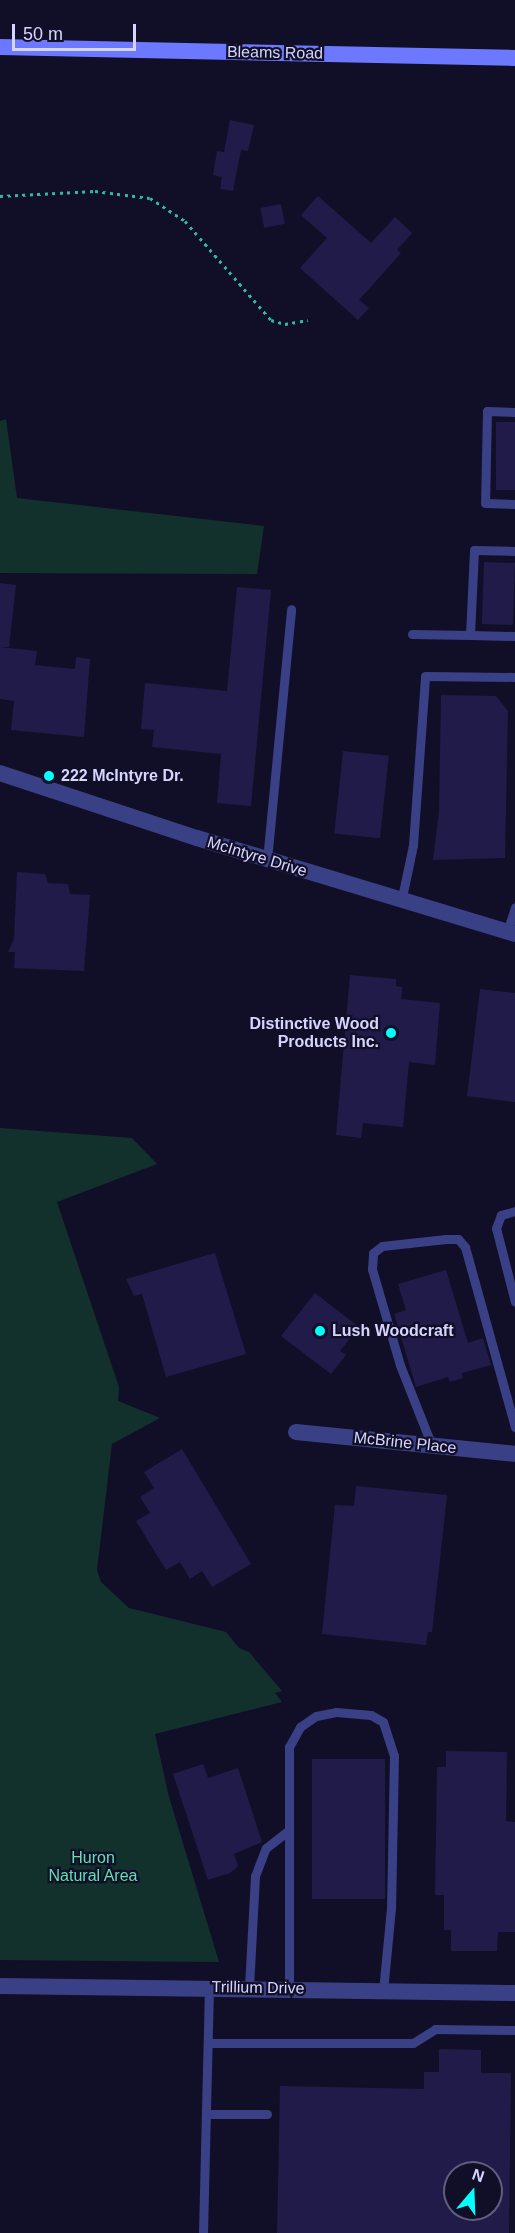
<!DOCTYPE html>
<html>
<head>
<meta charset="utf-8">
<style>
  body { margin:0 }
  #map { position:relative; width:515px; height:2233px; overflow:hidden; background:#110f27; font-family:Helvetica,sans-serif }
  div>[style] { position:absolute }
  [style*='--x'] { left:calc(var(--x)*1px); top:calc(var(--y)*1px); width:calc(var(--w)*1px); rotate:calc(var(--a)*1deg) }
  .green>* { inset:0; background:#12312d }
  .building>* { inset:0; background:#201b48; transform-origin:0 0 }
  .path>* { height:3px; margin-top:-1.5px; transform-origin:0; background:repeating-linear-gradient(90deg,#2fb9a2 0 3px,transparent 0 7.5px) }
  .service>* { height:9px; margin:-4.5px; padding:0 4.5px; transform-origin:4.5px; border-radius:4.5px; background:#3a4086 }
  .minor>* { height:16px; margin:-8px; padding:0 8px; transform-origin:8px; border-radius:8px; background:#3a4086 }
  .tertiary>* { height:16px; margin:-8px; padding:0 8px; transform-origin:8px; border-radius:8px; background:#3a4086 }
  .secondary>* { height:16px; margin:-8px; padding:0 8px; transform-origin:8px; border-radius:8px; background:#6c78ff }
  .dots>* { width:16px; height:16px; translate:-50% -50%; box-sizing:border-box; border:3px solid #110f27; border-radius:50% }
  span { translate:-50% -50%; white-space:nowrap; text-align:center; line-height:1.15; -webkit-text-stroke:4.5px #110f27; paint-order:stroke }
  .street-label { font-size:16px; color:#d6d5ff }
  .poi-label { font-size:16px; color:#d6d5ff; font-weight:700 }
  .left { translate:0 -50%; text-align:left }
  .right { translate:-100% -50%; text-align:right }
  .park-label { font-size:16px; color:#60e0b3 }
  .north { position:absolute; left:443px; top:2161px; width:60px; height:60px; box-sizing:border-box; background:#110f27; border:2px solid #605e7d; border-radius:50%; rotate:19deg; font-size:16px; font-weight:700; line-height:24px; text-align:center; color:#d6d5ff }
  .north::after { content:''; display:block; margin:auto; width:21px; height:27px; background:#01fffd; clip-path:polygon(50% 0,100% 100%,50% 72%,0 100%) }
  .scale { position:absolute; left:12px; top:24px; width:124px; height:27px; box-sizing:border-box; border:3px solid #d6d5ff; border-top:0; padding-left:8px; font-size:18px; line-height:21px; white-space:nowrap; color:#d6d5ff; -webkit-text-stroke:4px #110f27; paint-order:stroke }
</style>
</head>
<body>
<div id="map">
  <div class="green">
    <i style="clip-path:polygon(6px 419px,17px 498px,264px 526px,257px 574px,0 573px,0 421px)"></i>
    <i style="clip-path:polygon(0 1128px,132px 1138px,157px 1164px,57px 1202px,119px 1387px,118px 1401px,160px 1418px,112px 1444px,97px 1570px,101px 1582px,129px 1608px,226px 1632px,239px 1648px,249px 1652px,282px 1691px,275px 1693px,282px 1702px,155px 1734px,169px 1797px,219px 1962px,0 1960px)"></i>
  </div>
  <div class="building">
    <i style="clip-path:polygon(230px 120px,254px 125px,248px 151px,241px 150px,233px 191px,220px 189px,222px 177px,213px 175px,217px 151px,224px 152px)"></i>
    <i style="clip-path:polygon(318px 196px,371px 243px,395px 217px,412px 233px,397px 250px,401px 253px,359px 300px,369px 308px,358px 320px,300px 268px,327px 238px,301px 215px)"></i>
    <i style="left:281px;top:204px;width:20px;height:21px;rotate:79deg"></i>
    <i style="left:496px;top:422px;width:19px;height:68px"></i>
    <i style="left:484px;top:562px;width:31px;height:62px;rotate:2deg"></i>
    <i style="clip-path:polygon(0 583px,16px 585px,9px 647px,0 647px)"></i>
    <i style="clip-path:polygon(237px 587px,271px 590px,251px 806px,217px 803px,221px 754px,152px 747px,154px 730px,141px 729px,145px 683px,227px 691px)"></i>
    <i style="clip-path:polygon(0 647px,37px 651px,35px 665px,75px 669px,76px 657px,90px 659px,84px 737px,11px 730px,14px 701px,0 699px)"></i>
    <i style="clip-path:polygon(441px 695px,496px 696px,508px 711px,505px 858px,433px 860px,439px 812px)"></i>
    <i style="left:343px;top:751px;width:46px;height:83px;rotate:6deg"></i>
    <i style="clip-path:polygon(17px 872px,45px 874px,48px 883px,68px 884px,70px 894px,90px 895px,84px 971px,14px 968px,15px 952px,8px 952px,14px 939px)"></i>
    <i style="clip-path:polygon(350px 975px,396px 979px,396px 986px,402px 987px,401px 999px,440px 1003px,435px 1065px,409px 1062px,403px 1127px,363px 1123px,361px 1138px,336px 1135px)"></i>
    <i style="clip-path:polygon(480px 989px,515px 993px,515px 1102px,467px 1096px)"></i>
    <i style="clip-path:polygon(215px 1253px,246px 1354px,166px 1377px,142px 1294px,134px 1296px,126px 1279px)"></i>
    <i style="clip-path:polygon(446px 1270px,468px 1343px,483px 1338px,491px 1365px,462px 1373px,463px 1378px,450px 1382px,448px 1377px,416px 1387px,394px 1314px,406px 1310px,398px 1284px)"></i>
    <i style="clip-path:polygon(315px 1293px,359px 1327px,340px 1351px,346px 1355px,331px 1374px,281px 1336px)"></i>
    <i style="clip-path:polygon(182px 1449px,251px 1564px,212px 1587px,202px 1571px,190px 1579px,180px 1562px,166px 1570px,136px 1521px,150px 1513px,140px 1497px,154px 1488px,144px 1472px)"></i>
    <i style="clip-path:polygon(356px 1486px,447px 1495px,432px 1632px,428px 1632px,426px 1645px,322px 1634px,335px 1505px,354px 1506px)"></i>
    <i style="clip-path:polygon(446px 1751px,507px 1752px,506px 1821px,515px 1822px,515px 1932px,498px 1932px,497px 1951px,451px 1951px,451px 1930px,444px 1930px,444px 1895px,435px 1895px,437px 1767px,446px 1767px)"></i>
    <i style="left:312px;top:1759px;width:73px;height:140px"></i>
    <i style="clip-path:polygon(203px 1764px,208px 1778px,238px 1768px,262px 1842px,234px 1854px,238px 1866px,230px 1873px,208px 1880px,173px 1774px)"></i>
    <i style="clip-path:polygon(evenodd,439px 2049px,481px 2050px,481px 2073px,511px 2073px,509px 2233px,277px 2233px,280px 2086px,424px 2089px,424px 2072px,439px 2072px,439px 2049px,455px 2173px,491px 2173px,491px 2209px,455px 2209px,455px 2173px)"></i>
  </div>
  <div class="path">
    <i style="--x:0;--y:196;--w:95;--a:-3"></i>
    <i style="--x:95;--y:191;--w:55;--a:7.3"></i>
    <i style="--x:150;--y:198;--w:42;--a:33.3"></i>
    <i style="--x:185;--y:221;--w:131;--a:49"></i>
    <i style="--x:271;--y:320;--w:15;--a:16"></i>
    <i style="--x:285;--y:324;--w:23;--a:-10"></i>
  </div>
  <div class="service">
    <i style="--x:515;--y:412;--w:28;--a:-178"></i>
    <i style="--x:487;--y:411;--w:92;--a:91.2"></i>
    <i style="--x:485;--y:503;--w:30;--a:2"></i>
    <i style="--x:515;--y:551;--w:41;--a:-178.6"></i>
    <i style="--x:474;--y:550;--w:85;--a:92.7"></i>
    <i style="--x:470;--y:635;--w:45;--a:1.3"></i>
    <i style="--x:412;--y:634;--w:58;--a:1"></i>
    <i style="--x:267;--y:860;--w:252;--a:-84.5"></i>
    <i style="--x:401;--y:902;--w:58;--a:-78.1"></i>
    <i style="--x:413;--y:845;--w:169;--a:-85.9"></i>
    <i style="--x:425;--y:676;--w:90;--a:0.6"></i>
    <i style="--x:507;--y:932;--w:26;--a:-72"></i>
    <i style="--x:515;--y:1211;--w:15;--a:164"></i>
    <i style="--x:501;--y:1215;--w:14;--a:111"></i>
    <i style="--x:496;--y:1228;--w:76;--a:75.6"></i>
    <i style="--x:432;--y:1446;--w:87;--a:-111.6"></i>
    <i style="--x:400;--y:1365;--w:100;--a:-106.3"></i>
    <i style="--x:372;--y:1269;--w:16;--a:-86"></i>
    <i style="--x:373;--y:1253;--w:11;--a:-38"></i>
    <i style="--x:382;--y:1246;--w:64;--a:-6.2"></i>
    <i style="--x:446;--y:1239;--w:12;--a:0"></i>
    <i style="--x:458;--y:1239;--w:11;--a:49"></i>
    <i style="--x:465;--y:1247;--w:187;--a:74.5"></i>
    <i style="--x:289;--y:1830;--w:158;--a:90"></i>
    <i style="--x:249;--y:1987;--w:111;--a:-86.9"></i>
    <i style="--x:255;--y:1876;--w:30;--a:-69"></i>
    <i style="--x:266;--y:1848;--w:29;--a:-38"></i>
    <i style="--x:289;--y:1830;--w:83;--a:-90"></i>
    <i style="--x:289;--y:1747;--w:23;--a:-61"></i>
    <i style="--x:300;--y:1727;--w:19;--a:-35"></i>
    <i style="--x:316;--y:1716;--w:20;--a:-11"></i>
    <i style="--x:336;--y:1712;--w:35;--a:5"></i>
    <i style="--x:371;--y:1715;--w:14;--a:30"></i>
    <i style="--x:383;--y:1722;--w:35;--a:72"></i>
    <i style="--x:394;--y:1755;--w:153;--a:91.1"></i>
    <i style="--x:391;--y:1908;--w:83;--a:95.5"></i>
    <i style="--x:208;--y:2043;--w:205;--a:0"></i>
    <i style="--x:413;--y:2043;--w:26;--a:-32"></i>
    <i style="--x:435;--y:2029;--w:80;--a:0.7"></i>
    <i style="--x:206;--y:2114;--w:61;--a:0"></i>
    <i style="--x:203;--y:2233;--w:246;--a:-88.6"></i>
  </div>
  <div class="minor">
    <i style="--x:0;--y:773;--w:207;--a:18.3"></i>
    <i style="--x:197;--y:838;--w:332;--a:16.8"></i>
    <i style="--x:296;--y:1432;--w:220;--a:5.7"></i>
  </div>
  <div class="tertiary">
    <i style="--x:0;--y:1986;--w:515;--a:0.78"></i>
  </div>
  <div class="secondary">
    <i style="--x:0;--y:47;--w:515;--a:1.22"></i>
  </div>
  <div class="dots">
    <i style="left:49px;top:776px;background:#01fffd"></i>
    <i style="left:391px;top:1033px;background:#01fffd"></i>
    <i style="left:320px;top:1331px;background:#01fffd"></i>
  </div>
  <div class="street-label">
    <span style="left:275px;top:53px;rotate:1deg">Bleams Road</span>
    <span style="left:257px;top:857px;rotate:17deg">McIntyre Drive</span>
    <span style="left:405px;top:1443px;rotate:6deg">McBrine Place</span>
    <span style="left:258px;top:1988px;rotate:1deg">Trillium Drive</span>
  </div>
  <div class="poi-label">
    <span class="left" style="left:61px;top:776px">222 McIntyre Dr.</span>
    <span class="right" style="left:379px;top:1033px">Distinctive Wood<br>Products Inc.</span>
    <span class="left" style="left:332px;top:1331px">Lush Woodcraft</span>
  </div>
  <div class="park-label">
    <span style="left:93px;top:1867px">Huron<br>Natural Area</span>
  </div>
  <div class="north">N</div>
  <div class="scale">50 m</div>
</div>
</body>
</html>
